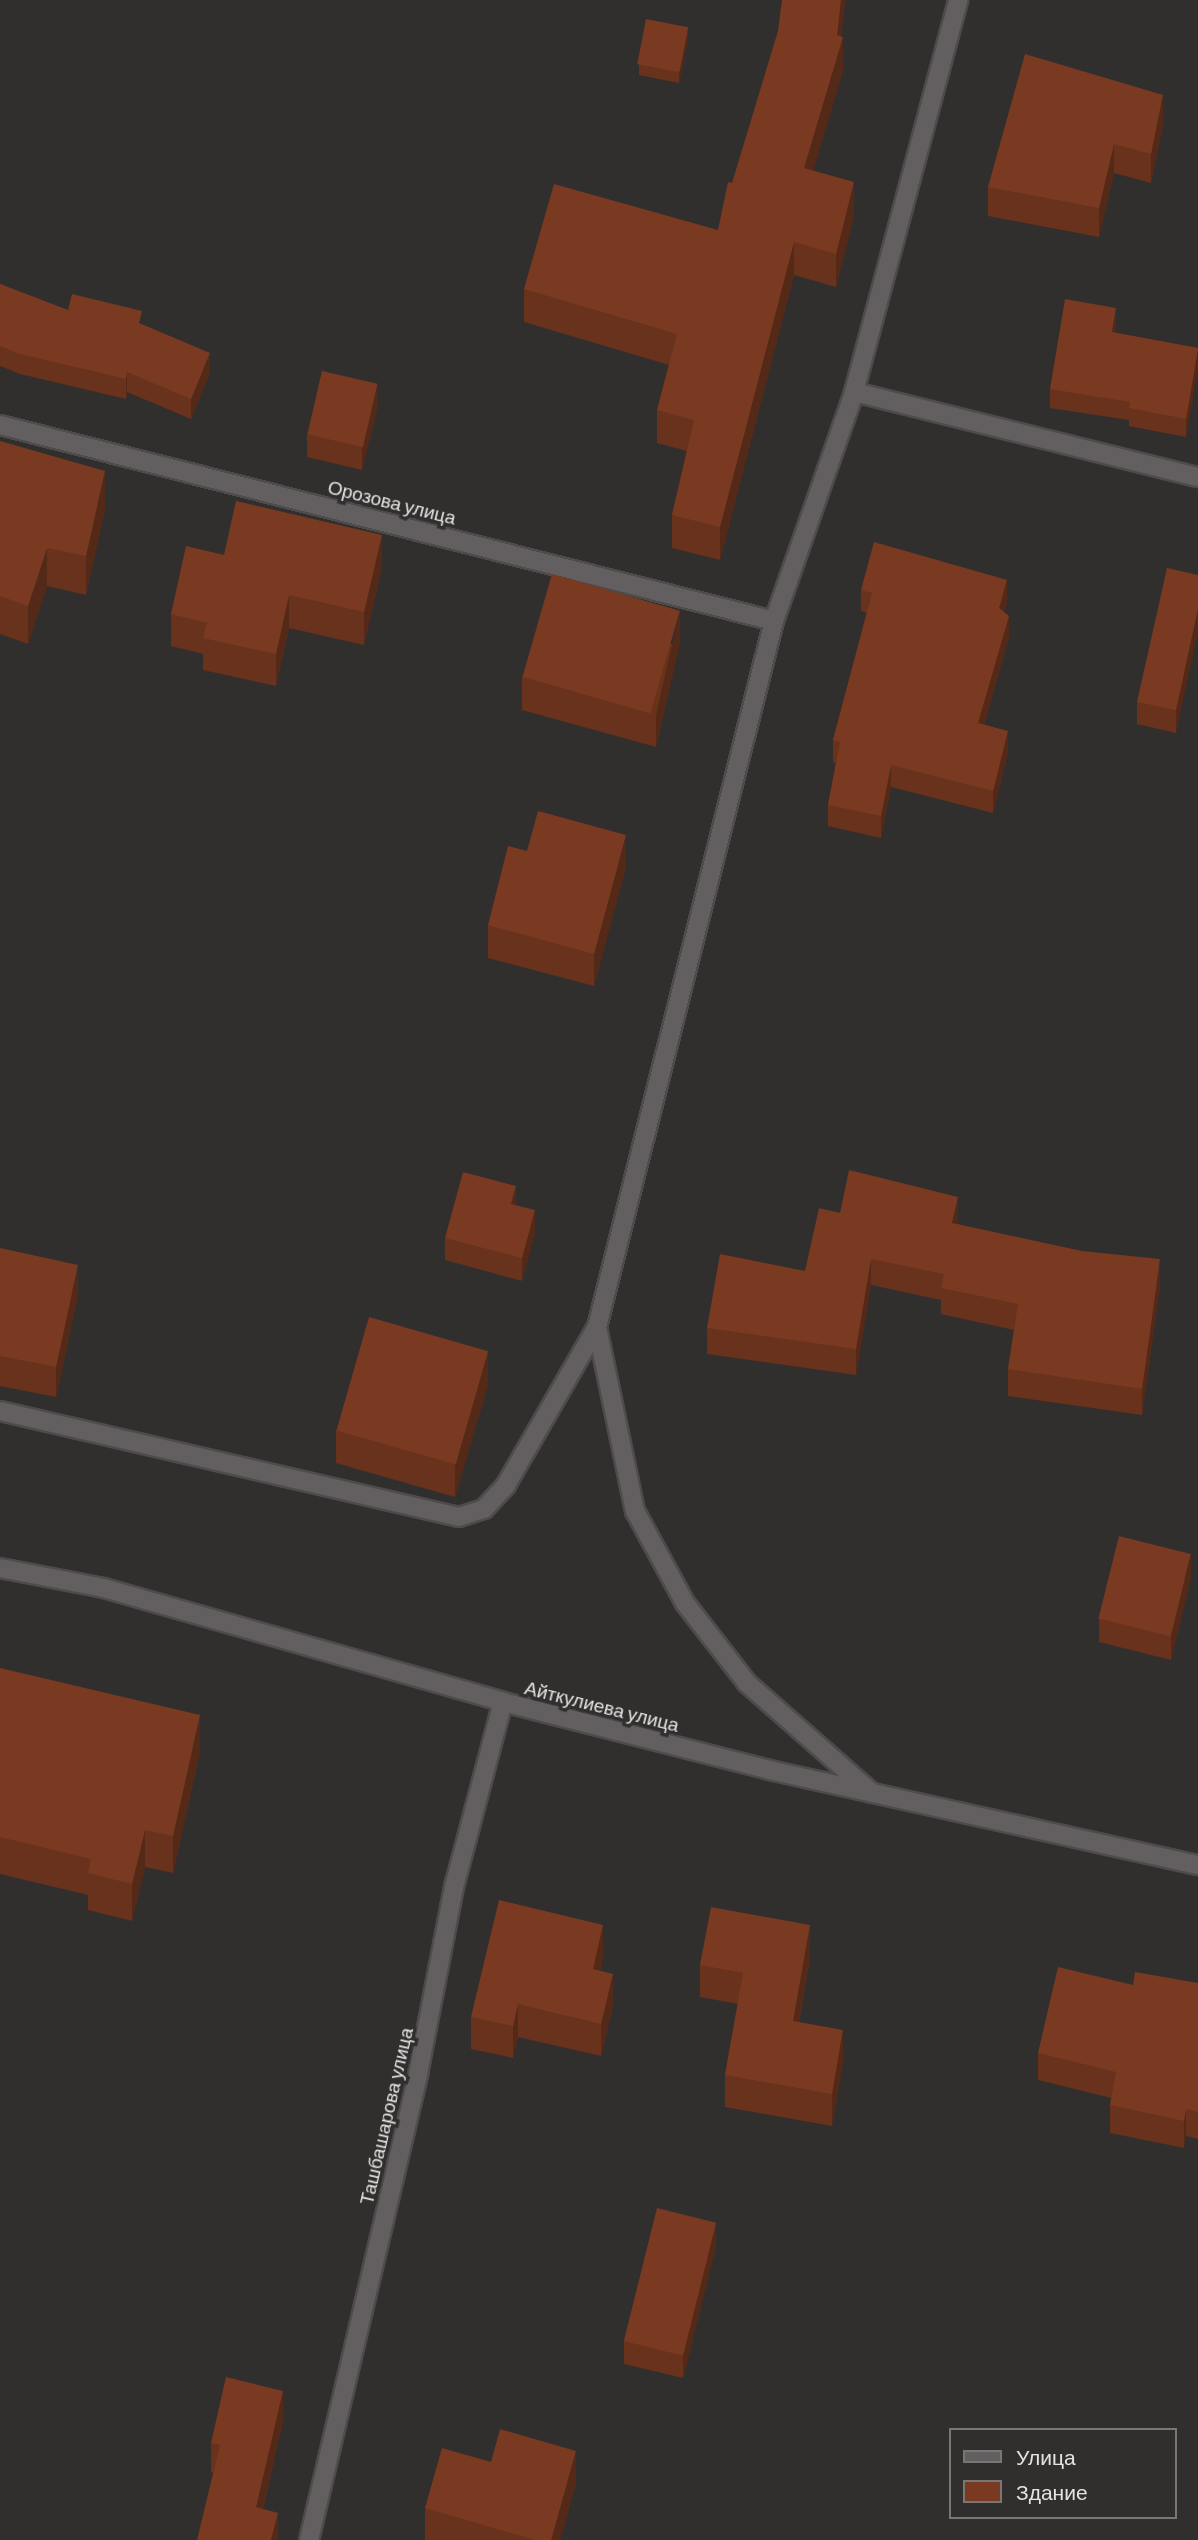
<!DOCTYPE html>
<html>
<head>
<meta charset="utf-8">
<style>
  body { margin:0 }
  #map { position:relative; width:1198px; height:2540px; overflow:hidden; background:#312e2e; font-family:Barlow,sans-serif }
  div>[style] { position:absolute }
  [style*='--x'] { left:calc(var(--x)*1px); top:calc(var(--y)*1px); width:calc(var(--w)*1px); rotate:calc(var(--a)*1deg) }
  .roads { filter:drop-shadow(2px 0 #4e4b4b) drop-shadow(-2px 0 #4e4b4b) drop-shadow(0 2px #4e4b4b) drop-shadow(0 -2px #4e4b4b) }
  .minor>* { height:18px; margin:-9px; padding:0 9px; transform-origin:9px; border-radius:9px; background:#635f60 }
  .wall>* { inset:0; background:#68321c }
  .shaded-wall>* { inset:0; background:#552917 }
  .building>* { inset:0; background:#793a21; transform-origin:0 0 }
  span { translate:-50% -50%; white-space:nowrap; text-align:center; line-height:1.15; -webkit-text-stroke:7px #312e2e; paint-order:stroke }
  .street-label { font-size:19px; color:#e4e2e2 }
  .legend { position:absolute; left:949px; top:2428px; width:228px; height:91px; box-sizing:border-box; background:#312e2e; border:2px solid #797676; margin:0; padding:9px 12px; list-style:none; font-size:21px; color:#e4e2e2 }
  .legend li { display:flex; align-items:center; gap:14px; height:35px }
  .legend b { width:35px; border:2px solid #797676 }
</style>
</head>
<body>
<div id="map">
  <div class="roads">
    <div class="minor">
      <i style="--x:854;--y:392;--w:354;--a:13.9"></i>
      <i style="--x:0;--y:425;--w:798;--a:14.21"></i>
      <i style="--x:0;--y:1411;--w:471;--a:13"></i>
      <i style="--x:459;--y:1517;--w:26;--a:-18"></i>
      <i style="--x:484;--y:1509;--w:33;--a:-47"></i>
      <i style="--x:506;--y:1485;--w:182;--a:-60.1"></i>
      <i style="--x:0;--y:1568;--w:106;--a:10.9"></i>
      <i style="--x:104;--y:1588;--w:415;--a:15.9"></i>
      <i style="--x:503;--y:1702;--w:275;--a:14.3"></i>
      <i style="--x:769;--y:1770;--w:439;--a:12.5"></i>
      <i style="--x:872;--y:1793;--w:167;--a:-138.7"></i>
      <i style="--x:747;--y:1683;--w:101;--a:-127.8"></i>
      <i style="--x:685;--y:1603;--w:105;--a:-118.5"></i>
      <i style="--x:635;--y:1511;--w:188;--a:-101.7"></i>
      <i style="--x:597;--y:1327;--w:728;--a:-75.93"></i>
      <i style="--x:774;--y:621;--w:243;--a:-70.7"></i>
      <i style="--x:854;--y:392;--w:406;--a:-75.1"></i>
      <i style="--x:309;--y:2540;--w:479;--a:-76.8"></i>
      <i style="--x:418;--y:2074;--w:190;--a:-79.1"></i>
      <i style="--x:454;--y:1887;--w:191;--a:-75.2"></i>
    </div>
  </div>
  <div class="wall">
    <i style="clip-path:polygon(845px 0,841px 36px,843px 70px,813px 171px,854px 216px,836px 287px,794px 275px,720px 560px,672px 548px,672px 515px,687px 451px,657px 443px,657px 410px,669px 365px,524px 322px,524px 289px,718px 230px,732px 183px)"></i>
    <i style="clip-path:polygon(688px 38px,679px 83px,639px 75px,639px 64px)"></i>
    <i style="clip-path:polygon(1163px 125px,1151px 183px,1114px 173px,1099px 237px,988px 216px,988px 187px)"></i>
    <i style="clip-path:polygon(0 284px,68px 310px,142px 325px,210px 373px,191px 419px,127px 392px,126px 399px,20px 374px,0 366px)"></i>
    <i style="clip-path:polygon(1116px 326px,1115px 333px,1198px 348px,1186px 437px,1129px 426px,1129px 420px,1050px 408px,1050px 389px)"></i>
    <i style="clip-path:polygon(378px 406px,362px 470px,307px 457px,307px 434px)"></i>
    <i style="clip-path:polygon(0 441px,105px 509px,86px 595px,47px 586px,28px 644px,0 634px)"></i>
    <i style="clip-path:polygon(224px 555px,382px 567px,364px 645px,289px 628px,276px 686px,203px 670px,203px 654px,171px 646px,171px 614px)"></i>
    <i style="clip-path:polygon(1198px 575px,1176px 733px,1137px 724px,1137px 702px)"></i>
    <i style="clip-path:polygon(861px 590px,1007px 601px,1004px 612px,1009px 637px,984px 725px,1008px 752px,993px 813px,891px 787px,881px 838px,828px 826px,828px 805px,836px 763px,833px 762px,833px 740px,867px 613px,861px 611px)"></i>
    <i style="clip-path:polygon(680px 642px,656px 747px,522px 710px,522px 677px)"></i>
    <i style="clip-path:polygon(527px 851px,626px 867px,594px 986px,488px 958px,488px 925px)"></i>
    <i style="clip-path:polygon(516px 1205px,535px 1233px,522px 1281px,445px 1260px,445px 1238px)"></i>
    <i style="clip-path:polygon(840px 1213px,958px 1224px,1160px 1285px,1142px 1415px,1008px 1396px,1008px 1369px,1014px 1330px,941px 1314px,941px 1300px,871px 1285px,856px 1375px,707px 1354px,707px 1328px,805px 1271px)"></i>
    <i style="clip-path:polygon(0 1248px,78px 1295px,56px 1397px,0 1386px)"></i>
    <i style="clip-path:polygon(488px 1385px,455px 1497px,336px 1463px,336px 1430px)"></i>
    <i style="clip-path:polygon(1191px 1577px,1171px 1660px,1099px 1642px,1099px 1619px)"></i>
    <i style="clip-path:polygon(0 1668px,200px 1752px,173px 1873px,145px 1867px,132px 1921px,88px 1910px,88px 1895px,0 1874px)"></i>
    <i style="clip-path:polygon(603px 1957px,600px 1971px,613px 2006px,601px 2056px,518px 2037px,513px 2058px,471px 2049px,471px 2017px)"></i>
    <i style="clip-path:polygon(810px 1958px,799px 2022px,843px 2062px,832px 2126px,725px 2107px,725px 2075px,738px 2004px,700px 1997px,700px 1965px)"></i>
    <i style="clip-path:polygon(1198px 1983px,1198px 2139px,1186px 2136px,1184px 2148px,1110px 2133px,1110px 2105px,1111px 2098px,1038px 2080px,1038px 2053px,1133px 1985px)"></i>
    <i style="clip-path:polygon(716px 2246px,683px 2378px,624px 2364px,624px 2341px)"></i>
    <i style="clip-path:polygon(283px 2421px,263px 2509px,278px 2540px,213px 2473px,211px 2472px,211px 2443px)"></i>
    <i style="clip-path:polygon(491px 2462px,576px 2483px,560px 2540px,425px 2540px,425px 2508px)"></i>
  </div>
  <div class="shaded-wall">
    <i style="clip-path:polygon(841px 0,845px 0,839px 52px,843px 37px,843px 70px,804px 202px,804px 168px,837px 35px)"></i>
    <i style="clip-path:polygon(688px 27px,688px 38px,679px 83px,679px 71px)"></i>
    <i style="clip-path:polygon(1163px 95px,1163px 125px,1151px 183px,1151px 154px)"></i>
    <i style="clip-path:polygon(1114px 144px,1114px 173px,1099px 237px,1099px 208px)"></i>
    <i style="clip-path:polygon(854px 182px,854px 216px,836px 287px,836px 254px)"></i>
    <i style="clip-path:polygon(794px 242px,794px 275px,720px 560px,720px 527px)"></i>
    <i style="clip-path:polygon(1116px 308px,1116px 326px,1112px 351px,1112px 332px)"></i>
    <i style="clip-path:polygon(1198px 352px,1198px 370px,1186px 437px,1186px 419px)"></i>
    <i style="clip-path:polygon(210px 353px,210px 373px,191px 419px,191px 399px)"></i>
    <i style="clip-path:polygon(127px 372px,127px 392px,126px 399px,126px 379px)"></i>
    <i style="clip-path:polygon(378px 384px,378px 406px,362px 470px,362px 447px)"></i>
    <i style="clip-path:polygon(105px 471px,105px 509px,86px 595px,86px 556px)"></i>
    <i style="clip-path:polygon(382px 535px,382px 567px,364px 645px,364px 612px)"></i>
    <i style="clip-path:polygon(47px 548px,47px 586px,28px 644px,28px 606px)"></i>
    <i style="clip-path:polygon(1007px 580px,1007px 601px,999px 630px,999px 608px)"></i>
    <i style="clip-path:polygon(289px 595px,289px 628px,276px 686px,276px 654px)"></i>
    <i style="clip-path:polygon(1198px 609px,1198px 632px,1176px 733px,1176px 710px)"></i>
    <i style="clip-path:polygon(680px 610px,680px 642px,656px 747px,656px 715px)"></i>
    <i style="clip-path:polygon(1009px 616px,1009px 637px,978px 745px,978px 723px)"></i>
    <i style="clip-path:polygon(1008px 731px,1008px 752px,993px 813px,993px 791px)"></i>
    <i style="clip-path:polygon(891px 765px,891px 787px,881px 838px,881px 816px)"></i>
    <i style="clip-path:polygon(626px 835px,626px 867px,594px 986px,594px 954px)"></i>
    <i style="clip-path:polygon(516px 1186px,516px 1209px,511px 1204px)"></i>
    <i style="clip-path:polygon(958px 1197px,958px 1224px,952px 1223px)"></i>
    <i style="clip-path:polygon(535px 1210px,535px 1233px,522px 1281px,522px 1258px)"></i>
    <i style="clip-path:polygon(871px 1259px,871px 1285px,856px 1375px,856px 1349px)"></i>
    <i style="clip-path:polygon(1160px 1259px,1160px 1285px,1142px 1415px,1142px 1389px)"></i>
    <i style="clip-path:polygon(78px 1265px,78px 1295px,56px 1397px,56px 1367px)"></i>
    <i style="clip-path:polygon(488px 1352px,488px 1385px,455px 1497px,455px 1465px)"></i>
    <i style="clip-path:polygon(1191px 1554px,1191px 1577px,1171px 1660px,1171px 1637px)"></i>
    <i style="clip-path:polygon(200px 1715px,200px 1752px,173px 1873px,173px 1836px)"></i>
    <i style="clip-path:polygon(145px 1830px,145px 1867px,132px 1921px,132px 1884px)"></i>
    <i style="clip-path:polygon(603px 1925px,603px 1957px,593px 2002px,593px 1969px)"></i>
    <i style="clip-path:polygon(810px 1925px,810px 1958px,793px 2053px,793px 2021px)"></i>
    <i style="clip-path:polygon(613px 1974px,613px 2006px,601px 2056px,601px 2024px)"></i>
    <i style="clip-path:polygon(518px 2004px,518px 2037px,513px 2058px,513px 2026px)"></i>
    <i style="clip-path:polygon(843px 2030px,843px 2062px,832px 2126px,832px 2094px)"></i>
    <i style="clip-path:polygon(1186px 2109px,1186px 2136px,1184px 2148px,1184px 2121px)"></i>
    <i style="clip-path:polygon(716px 2223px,716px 2246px,683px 2378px,683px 2355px)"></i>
    <i style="clip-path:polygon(283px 2391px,283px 2421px,256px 2537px,256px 2507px)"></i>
    <i style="clip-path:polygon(576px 2451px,576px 2483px,560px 2540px,551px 2540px)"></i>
    <i style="clip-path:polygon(278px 2513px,278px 2540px,271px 2540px)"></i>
  </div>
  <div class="building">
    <i style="clip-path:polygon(782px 0,841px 0,837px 35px,843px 37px,804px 168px,854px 182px,836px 254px,794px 242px,720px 527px,672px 515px,694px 420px,657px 410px,677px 334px,524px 289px,554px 184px,718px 230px,728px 182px,732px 183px,778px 31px)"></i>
    <i style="left:646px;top:19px;width:43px;height:46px;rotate:11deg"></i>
    <i style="clip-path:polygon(1025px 54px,1163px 95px,1151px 154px,1114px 144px,1099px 208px,988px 187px)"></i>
    <i style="clip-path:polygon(0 284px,68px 310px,72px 294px,142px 311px,139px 323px,210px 353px,191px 399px,127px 372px,126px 379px,20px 354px,0 346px)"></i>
    <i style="clip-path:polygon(1065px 299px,1116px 308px,1112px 332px,1198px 348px,1186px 419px,1129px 408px,1130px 402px,1050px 389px)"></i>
    <i style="left:322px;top:371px;width:57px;height:65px;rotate:13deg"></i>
    <i style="clip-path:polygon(0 441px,105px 471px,86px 556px,47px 548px,28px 606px,0 596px)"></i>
    <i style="clip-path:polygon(236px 501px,382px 535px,364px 612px,289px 595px,276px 654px,203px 638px,207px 623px,171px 614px,186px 546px,224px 555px)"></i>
    <i style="clip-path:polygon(874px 542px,1007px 580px,999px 608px,1009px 616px,978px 723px,1008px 731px,993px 791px,891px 765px,881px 816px,828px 805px,840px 742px,833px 740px,872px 593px,861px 590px)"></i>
    <i style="clip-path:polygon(1167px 568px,1198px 575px,1198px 609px,1176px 710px,1137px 702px)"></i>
    <i style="left:552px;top:574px;width:133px;height:107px;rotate:16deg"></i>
    <i style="clip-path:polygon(538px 811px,626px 835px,594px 954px,488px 925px,508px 846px,527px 851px)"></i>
    <i style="clip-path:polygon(849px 1170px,958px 1197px,952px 1223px,1082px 1251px,1160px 1259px,1142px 1389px,1008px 1369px,1018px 1304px,941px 1288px,944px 1274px,871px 1259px,856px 1349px,707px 1328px,720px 1254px,805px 1271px,819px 1208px,840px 1213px)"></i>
    <i style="clip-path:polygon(463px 1172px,516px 1186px,511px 1204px,535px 1210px,522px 1258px,445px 1238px)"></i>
    <i style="clip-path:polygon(0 1248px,78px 1265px,56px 1367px,0 1356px)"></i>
    <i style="left:369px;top:1317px;width:124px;height:118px;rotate:16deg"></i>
    <i style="left:1119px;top:1536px;width:74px;height:85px;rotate:14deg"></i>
    <i style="clip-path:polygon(0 1668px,200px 1715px,173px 1836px,145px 1830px,132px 1884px,88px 1873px,91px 1859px,0 1837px)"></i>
    <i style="clip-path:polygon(499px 1900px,603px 1925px,593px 1969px,613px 1974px,601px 2024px,518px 2004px,513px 2026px,471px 2017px)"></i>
    <i style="clip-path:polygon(711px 1907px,810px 1925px,793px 2021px,843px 2030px,832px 2094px,725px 2075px,743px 1973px,700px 1965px)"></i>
    <i style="clip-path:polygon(1058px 1967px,1133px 1985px,1135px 1972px,1198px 1983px,1198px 2112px,1186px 2109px,1184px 2121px,1110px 2105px,1116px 2072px,1038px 2053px)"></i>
    <i style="left:657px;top:2208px;width:61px;height:137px;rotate:14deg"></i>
    <i style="clip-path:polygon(226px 2377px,283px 2391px,256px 2507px,278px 2513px,271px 2540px,197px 2540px,220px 2445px,211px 2443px)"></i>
    <i style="clip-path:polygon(500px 2429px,576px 2451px,551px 2540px,535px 2540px,425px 2508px,442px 2448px,491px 2462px)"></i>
  </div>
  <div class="street-label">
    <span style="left:392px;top:502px;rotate:14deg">Орозова улица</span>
    <span style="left:602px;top:1706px;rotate:14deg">Айткулиева улица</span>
    <span style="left:386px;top:2116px;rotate:-77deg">Ташбашарова улица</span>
  </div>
  <ul class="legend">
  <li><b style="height:9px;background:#635f60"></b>Улица</li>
  <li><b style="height:19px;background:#793a21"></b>Здание</li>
  </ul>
</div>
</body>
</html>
